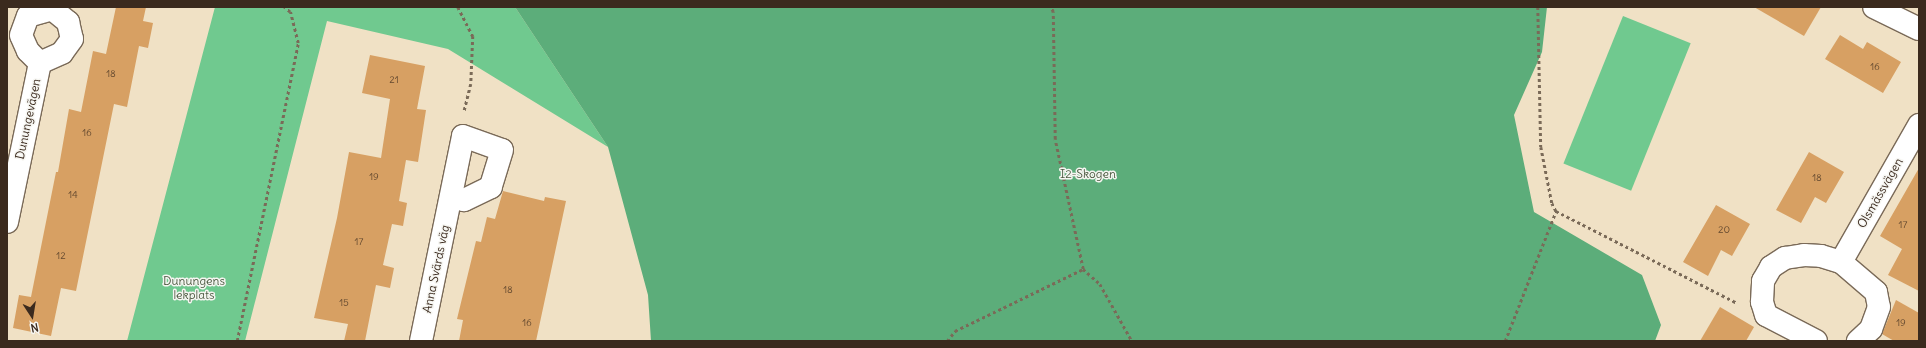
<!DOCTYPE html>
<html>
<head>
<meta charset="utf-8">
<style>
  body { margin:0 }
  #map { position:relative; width:1926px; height:348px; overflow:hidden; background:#f0e1c5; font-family:Delius,sans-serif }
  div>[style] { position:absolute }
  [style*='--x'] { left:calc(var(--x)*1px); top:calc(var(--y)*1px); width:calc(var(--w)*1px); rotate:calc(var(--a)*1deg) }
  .green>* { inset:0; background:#70c98f; transform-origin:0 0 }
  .forest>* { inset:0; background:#5cad7a }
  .building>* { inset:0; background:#d7a063 }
  .path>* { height:2.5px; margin-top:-1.25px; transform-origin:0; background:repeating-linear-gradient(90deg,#7a6a58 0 3px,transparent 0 6px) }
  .roads { filter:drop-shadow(1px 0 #7a6a58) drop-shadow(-1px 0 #7a6a58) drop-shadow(0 1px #7a6a58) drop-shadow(0 -1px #7a6a58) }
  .minor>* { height:22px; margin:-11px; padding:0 11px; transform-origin:11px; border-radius:11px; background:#fff }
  span { translate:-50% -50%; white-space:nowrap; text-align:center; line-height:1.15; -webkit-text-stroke:3px #f6f6f2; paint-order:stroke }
  .number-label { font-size:10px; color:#62482f }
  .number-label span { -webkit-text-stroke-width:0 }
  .street-label { font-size:12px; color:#3b2a1e }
  .park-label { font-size:12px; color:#4b5a40 }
  .frame { position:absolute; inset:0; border:8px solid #3b2a1e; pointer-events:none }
  .north { position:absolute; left:12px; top:296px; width:40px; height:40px; -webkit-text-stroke:3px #f6f6f2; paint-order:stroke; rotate:168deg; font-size:11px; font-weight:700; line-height:16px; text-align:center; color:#3b2a1e }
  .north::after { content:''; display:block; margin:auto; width:14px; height:18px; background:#3b2a1e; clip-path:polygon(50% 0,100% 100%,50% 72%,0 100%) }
</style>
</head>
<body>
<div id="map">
  <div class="green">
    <i style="clip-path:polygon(215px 7px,515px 7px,608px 147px,448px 49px,327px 21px,245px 341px,127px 341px)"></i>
    <i style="left:1623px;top:16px;width:73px;height:159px;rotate:22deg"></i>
  </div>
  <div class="forest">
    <i style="clip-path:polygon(515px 7px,1547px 7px,1542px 52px,1514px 115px,1534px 212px,1642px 275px,1661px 325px,1655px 341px,651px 341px,648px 295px,608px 147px)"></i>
  </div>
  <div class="building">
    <i style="clip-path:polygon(116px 7px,146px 7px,143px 21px,153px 23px,148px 48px,139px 46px,127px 107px,114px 104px,76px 291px,61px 288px,51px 336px,13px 328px,19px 295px,31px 297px,56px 172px,58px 172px,69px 109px,81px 112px,93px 51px,106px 54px)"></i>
    <i style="clip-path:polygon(1754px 7px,1821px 7px,1804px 36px)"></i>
    <i style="clip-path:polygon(1840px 35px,1863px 49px,1867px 42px,1901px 62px,1883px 93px,1825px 59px)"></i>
    <i style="clip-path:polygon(370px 55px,425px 66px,417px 109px,426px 110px,418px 162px,406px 160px,399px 201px,407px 203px,403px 226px,392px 224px,383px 265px,394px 268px,390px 288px,376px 285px,365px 341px,344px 341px,348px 324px,314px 318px,337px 218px,349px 152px,381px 158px,390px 99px,362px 93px)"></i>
    <i style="clip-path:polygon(1809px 152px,1844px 172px,1826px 203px,1815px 197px,1801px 223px,1776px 210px)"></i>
    <i style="clip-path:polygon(1919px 168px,1919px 291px,1888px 275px,1902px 249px,1880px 236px)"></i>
    <i style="clip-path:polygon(503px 191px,544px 201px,545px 197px,566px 201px,536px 341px,459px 341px,463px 320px,457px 319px,476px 241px,481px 242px,487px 217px,495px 219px)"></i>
    <i style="clip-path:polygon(1716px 205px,1750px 224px,1732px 256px,1721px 250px,1708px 276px,1683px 262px)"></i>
    <i style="clip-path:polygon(1896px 300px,1919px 313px,1919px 341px,1894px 341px,1882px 334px)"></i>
    <i style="clip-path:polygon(1720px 307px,1754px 327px,1746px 341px,1700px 341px)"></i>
  </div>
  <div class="path">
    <i style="--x:458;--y:7;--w:33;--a:63"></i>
    <i style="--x:473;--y:36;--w:48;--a:92.4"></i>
    <i style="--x:471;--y:84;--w:29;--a:104"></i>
    <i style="--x:1538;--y:7;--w:140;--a:88.8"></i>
    <i style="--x:1541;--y:147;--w:57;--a:78.9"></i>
    <i style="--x:1552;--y:203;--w:9;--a:63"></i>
    <i style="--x:1556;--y:211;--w:203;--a:26.9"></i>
    <i style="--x:1083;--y:269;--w:23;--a:41"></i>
    <i style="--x:1100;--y:284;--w:65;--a:60.7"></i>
    <i style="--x:237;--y:341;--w:304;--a:-78.4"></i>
    <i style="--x:298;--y:43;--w:32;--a:-104"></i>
    <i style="--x:290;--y:12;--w:8;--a:-140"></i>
    <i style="--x:947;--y:341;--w:13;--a:-51"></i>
    <i style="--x:955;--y:331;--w:142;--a:-25.8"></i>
    <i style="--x:1083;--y:269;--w:133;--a:-102.2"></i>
    <i style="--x:1055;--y:139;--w:127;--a:-90.9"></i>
    <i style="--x:1053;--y:12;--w:5;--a:-112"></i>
    <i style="--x:1505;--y:341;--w:140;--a:-68.6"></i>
  </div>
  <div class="roads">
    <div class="minor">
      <i style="--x:1874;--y:7;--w:50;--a:26.1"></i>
      <i style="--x:52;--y:9;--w:21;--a:39"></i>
      <i style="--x:68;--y:22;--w:17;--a:77"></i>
      <i style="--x:72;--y:39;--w:17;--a:126"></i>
      <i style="--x:62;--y:53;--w:24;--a:156"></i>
      <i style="--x:40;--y:63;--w:17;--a:-135"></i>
      <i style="--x:28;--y:51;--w:17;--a:-114"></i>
      <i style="--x:21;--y:35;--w:20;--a:-70"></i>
      <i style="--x:28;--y:16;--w:25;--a:-16"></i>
      <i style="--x:7;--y:222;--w:162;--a:-78.3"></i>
      <i style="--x:1841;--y:262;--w:158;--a:-60.3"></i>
      <i style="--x:421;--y:341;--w:209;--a:-78.4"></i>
      <i style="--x:463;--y:136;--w:41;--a:19.7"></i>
      <i style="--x:502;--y:150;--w:39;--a:107"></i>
      <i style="--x:491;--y:187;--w:30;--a:154"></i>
      <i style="--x:464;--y:200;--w:13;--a:-167"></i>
      <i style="--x:1816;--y:341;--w:56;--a:-152.5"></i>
      <i style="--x:1766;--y:315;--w:14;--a:-107"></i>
      <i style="--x:1762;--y:302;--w:21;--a:-87"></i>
      <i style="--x:1763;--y:281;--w:16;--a:-60"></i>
      <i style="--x:1771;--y:267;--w:17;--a:-33"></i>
      <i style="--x:1785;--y:258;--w:19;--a:-9"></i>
      <i style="--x:1804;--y:255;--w:17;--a:3"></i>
      <i style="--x:1821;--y:256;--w:21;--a:17"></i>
      <i style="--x:1841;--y:262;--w:46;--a:40.6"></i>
      <i style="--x:1876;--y:292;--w:15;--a:79"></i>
      <i style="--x:1879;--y:307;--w:23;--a:110"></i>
      <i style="--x:1871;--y:329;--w:18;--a:137"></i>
    </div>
  </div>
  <div class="number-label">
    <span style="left:1875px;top:67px">16</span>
    <span style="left:111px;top:74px">18</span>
    <span style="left:394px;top:80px">21</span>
    <span style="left:87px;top:133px">16</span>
    <span style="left:374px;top:177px">19</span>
    <span style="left:1817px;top:178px">18</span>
    <span style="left:73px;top:195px">14</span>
    <span style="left:1903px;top:225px">17</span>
    <span style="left:1724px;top:230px">20</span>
    <span style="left:359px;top:242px">17</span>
    <span style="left:61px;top:256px">12</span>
    <span style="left:508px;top:290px">18</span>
    <span style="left:344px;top:303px">15</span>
    <span style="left:527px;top:323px">16</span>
    <span style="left:1901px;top:323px">19</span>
  </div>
  <div class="street-label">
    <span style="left:28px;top:119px;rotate:-78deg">Dunungevägen</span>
    <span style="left:1880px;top:193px;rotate:-60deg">Olsmässvägen</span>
    <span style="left:436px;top:269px;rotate:-78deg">Anna Svärds väg</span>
  </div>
  <div class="park-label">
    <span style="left:1088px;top:174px">I2-Skogen</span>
    <span style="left:194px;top:288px">Dunungens<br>lekplats</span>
  </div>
  <div class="frame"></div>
  <div class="north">N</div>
</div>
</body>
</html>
